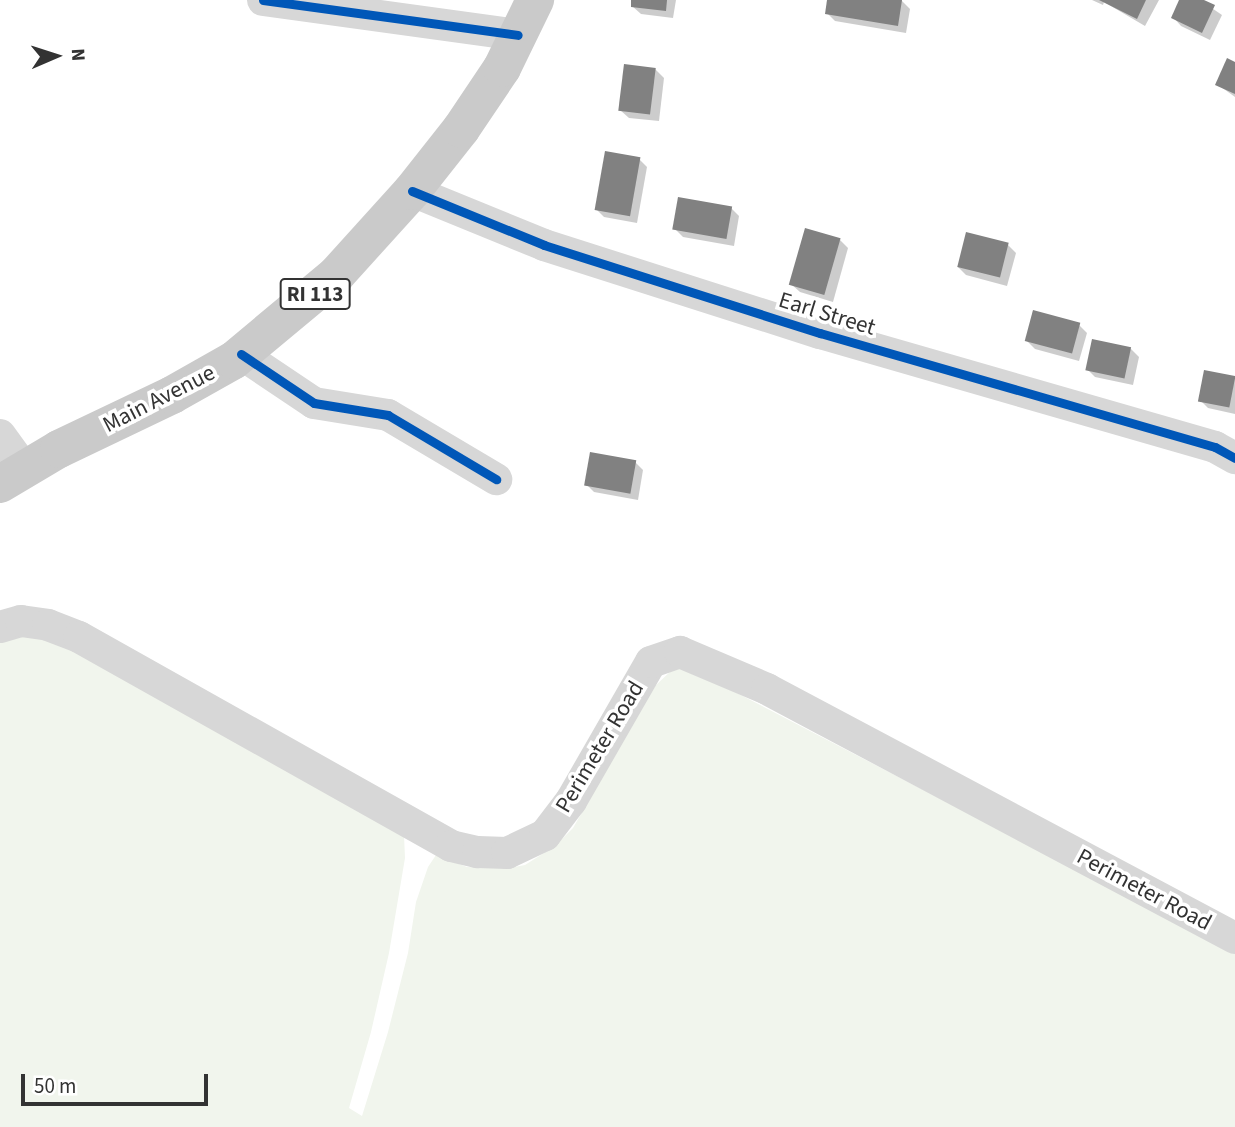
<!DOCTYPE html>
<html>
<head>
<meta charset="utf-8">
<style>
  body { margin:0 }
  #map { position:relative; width:1235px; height:1127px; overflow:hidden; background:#fff; font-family:"Source Sans 3",sans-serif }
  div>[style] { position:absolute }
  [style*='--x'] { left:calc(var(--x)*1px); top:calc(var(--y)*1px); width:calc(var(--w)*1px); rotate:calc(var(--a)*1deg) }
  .green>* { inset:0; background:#f1f5ed }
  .shadow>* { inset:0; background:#0003 }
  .building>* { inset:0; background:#818181; transform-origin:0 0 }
  .minor>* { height:32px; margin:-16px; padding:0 16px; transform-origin:16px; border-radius:16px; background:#d7d7d7 }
  .major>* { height:38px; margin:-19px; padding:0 19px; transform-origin:19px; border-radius:19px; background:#cacaca }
  .cycleway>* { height:9px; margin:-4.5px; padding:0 4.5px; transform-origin:4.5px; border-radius:4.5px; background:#0057b8 }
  span { translate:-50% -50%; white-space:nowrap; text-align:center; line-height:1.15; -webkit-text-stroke:7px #fff; paint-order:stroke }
  .shield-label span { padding:2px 5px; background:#fff; border:2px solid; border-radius:5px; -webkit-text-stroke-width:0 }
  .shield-label { font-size:21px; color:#333; font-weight:700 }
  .street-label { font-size:23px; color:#333 }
  .north { position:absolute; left:21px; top:21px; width:70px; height:70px; -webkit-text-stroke:5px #fff; paint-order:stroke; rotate:87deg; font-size:19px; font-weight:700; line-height:28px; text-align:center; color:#333 }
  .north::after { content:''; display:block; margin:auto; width:24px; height:32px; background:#333; clip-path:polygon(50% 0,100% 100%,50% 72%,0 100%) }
  .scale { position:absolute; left:21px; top:1074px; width:187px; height:32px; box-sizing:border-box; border:4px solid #333; border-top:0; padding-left:9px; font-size:21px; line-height:24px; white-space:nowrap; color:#333; -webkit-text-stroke:5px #fff; paint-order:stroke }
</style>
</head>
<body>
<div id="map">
  <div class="green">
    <i style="clip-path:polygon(12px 635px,53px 639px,404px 835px,405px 858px,389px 953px,371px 1032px,349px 1108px,362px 1116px,388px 1032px,408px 953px,416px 902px,428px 867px,436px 855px,467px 867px,509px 868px,525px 865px,555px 846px,573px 828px,655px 686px,673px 669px,687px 667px,1235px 952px,1235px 1127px,0 1127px,0 639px)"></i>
  </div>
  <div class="shadow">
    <i style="clip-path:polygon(633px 0,676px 0,673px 18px,641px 14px,632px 6px)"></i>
    <i style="clip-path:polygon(829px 0,901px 0,910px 9px,906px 33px,835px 21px,827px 13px)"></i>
    <i style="clip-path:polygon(1092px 0,1159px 0,1145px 26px,1104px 2px,1103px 5px)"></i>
    <i style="clip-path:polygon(1181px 0,1200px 0,1222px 15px,1210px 40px,1181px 26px,1173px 17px)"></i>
    <i style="clip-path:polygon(1235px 64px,1235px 97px,1217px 84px)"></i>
    <i style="clip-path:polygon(655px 69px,664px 78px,659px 121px,629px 118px,620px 110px)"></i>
    <i style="clip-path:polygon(639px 159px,647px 167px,637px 223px,604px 217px,596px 209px)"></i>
    <i style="clip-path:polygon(731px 208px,739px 216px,734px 246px,683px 237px,674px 228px)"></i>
    <i style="clip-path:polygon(840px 240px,848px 248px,833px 302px,800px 292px,791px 284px)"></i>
    <i style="clip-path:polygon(1008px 245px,1016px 253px,1007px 286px,966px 275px,958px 267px)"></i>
    <i style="clip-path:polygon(1079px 325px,1087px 333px,1079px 361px,1035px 349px,1026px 340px)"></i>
    <i style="clip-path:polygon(1131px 349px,1139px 357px,1133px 385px,1095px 377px,1087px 369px)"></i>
    <i style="clip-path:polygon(1206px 372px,1235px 378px,1235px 414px,1208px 408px,1200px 400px)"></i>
    <i style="clip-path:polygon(635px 462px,643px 470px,638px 500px,594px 492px,586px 484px)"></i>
  </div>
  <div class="building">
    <i style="clip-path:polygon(631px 0,667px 0,666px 11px,631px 7px)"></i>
    <i style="clip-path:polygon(827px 0,902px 0,898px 26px,825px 14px)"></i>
    <i style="clip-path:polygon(1099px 0,1146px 0,1137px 19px)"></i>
    <i style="clip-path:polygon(1179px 0,1204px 0,1215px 5px,1202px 33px,1171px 18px)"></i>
    <i style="clip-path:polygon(1227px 58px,1235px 62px,1235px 94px,1215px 85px)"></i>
    <i style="left:624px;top:64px;width:32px;height:47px;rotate:7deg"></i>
    <i style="left:605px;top:151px;width:36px;height:60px;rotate:10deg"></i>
    <i style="left:678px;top:197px;width:55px;height:33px;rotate:10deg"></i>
    <i style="left:805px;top:228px;width:37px;height:59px;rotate:16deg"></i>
    <i style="left:966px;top:232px;width:44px;height:36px;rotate:14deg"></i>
    <i style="left:1033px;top:310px;width:49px;height:32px;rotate:15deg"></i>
    <i style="left:1092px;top:339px;width:40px;height:32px;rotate:12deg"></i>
    <i style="left:1204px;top:370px;width:32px;height:32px;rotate:11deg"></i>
    <i style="left:590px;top:452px;width:47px;height:34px;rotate:10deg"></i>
  </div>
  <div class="minor">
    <i style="--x:263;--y:0;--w:257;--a:7.8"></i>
    <i style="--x:412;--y:191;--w:143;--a:22.2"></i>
    <i style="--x:544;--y:245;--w:290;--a:17.7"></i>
    <i style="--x:820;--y:333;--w:411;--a:16.1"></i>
    <i style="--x:1215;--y:447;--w:23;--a:29"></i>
    <i style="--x:241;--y:354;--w:88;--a:33.9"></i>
    <i style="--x:314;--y:403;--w:75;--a:9.2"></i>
    <i style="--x:388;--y:415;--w:126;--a:30.7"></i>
    <i style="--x:0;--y:435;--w:41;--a:54"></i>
    <i style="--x:0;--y:627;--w:22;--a:-16"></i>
    <i style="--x:21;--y:621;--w:27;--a:8"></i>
    <i style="--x:48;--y:625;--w:33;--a:21"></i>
    <i style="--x:79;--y:637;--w:427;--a:29.3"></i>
    <i style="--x:451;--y:846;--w:28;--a:13"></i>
    <i style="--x:478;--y:852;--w:29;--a:2"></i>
    <i style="--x:507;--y:853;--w:42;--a:-25.3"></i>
    <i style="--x:545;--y:835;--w:43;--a:-52.6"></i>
    <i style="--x:571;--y:801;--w:160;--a:-60.1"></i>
    <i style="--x:651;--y:662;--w:31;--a:-19"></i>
    <i style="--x:680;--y:652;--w:95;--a:23"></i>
    <i style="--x:767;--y:689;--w:530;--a:28.02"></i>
  </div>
  <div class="major">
    <i style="--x:0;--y:484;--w:69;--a:-30.7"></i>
    <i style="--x:59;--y:449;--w:125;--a:-25.5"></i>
    <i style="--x:172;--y:395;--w:71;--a:-29.4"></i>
    <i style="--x:234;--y:360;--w:133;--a:-39.8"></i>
    <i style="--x:336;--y:275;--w:113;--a:-47.9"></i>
    <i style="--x:412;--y:191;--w:79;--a:-51.7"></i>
    <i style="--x:461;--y:129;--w:73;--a:-56.1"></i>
    <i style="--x:502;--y:68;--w:76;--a:-64.1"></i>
  </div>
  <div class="cycleway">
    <i style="--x:263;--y:0;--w:257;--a:7.8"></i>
    <i style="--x:412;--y:191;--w:143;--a:22.2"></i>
    <i style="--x:544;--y:245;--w:290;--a:17.7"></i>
    <i style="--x:820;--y:333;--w:411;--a:16.1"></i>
    <i style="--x:1215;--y:447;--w:23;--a:29"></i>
    <i style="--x:241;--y:354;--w:88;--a:33.9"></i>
    <i style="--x:314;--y:403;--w:75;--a:9.2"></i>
    <i style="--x:388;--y:415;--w:126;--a:30.7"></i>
  </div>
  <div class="shield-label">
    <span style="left:315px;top:294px">RI 113</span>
  </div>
  <div class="street-label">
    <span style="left:827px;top:314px;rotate:17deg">Earl Street</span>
    <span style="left:159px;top:399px;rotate:-27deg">Main Avenue</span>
    <span style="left:600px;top:747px;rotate:-59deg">Perimeter Road</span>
    <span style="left:1144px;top:890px;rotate:28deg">Perimeter Road</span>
  </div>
  <div class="north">N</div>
  <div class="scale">50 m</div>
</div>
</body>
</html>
